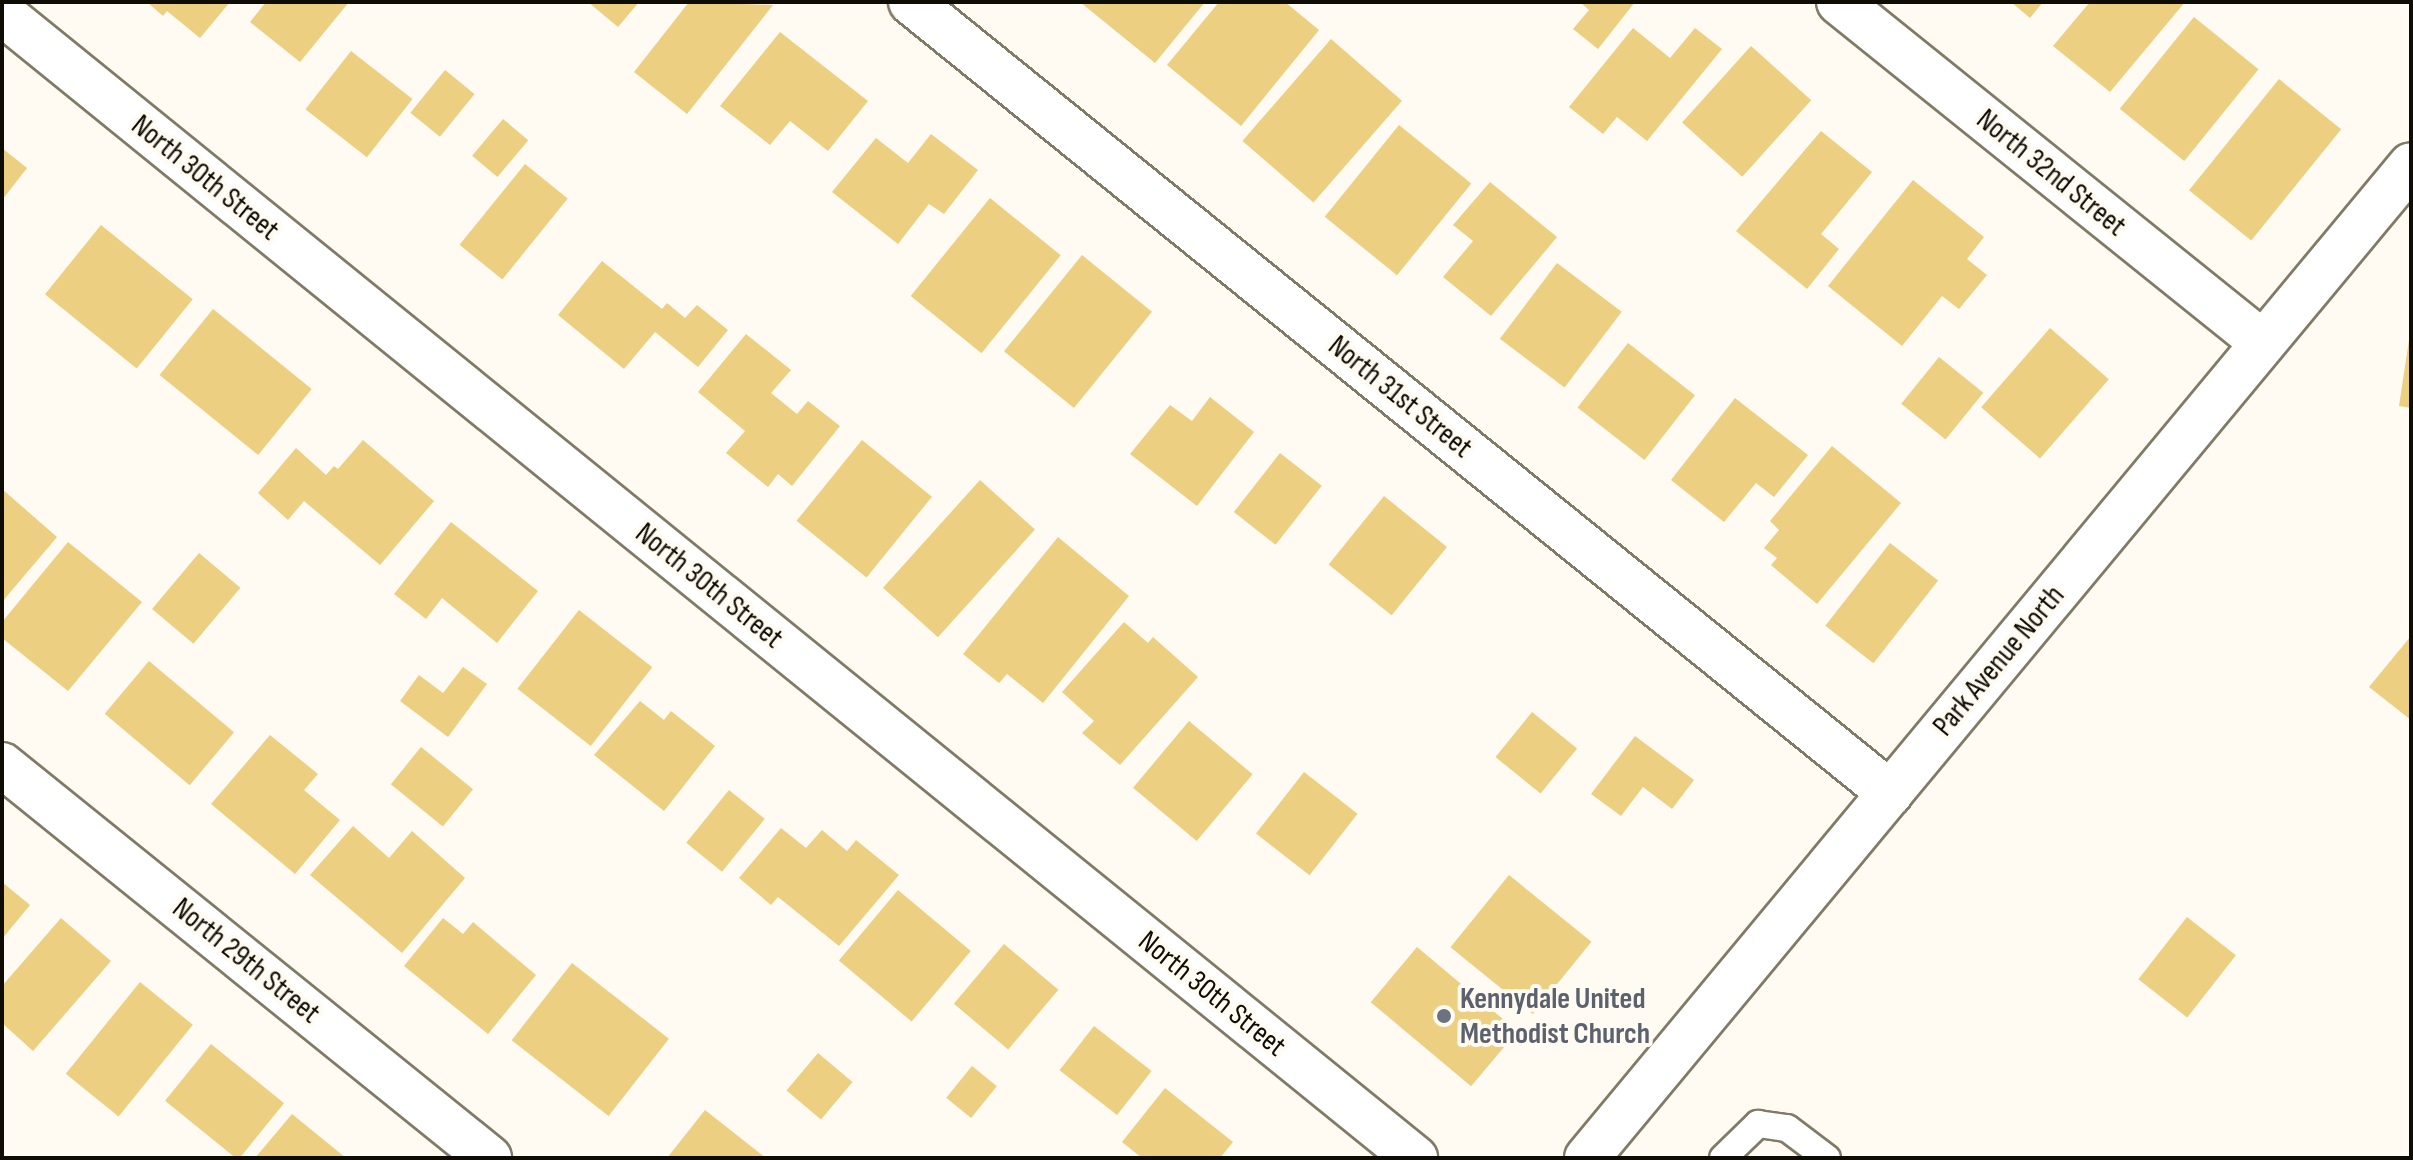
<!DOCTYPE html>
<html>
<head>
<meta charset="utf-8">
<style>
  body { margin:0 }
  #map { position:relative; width:2413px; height:1160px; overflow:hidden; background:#fffbf2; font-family:"Sofia Sans Condensed",sans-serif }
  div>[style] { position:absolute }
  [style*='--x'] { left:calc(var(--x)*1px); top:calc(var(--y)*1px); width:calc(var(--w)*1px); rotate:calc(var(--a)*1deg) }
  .building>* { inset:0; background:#eccf81; transform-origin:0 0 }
  .roads { filter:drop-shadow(2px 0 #817a66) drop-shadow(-2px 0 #817a66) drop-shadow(0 2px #817a66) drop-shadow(0 -2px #817a66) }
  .service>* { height:26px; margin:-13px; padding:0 13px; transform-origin:13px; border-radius:13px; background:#fff }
  .minor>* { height:44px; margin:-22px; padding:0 22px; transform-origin:22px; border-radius:22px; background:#fff }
  .tertiary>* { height:44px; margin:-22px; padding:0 22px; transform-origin:22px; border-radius:22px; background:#fff }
  .dots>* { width:22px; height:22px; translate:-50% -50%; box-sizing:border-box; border:4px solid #fffbf2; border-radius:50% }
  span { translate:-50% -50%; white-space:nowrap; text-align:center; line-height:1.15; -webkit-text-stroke:8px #fffbf2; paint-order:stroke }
  .street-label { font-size:30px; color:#0f0c05 }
  .worship-label { font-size:30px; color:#5b616d; font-weight:700 }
  .left { translate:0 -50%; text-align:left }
  .frame { position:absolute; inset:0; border:4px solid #0f0c05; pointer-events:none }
</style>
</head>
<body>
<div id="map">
  <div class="building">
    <i style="clip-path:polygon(147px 2px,230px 2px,200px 38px,167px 11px,163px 16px)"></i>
    <i style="clip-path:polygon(266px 2px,349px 2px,300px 62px,250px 22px)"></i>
    <i style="clip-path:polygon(588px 2px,639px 2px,618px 27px)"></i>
    <i style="clip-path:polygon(689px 2px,773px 5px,687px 114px,634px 72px)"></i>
    <i style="clip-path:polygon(1080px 2px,1205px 2px,1155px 63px)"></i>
    <i style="clip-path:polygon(1219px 2px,1285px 2px,1319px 30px,1241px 126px,1167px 65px)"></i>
    <i style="clip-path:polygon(1580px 2px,1635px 2px,1598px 49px,1573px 29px,1589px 10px)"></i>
    <i style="clip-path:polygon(2011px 2px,2043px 2px,2030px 18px)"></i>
    <i style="clip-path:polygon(2090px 2px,2185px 2px,2110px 92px,2053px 46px)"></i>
    <i style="left:2194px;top:17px;width:83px;height:118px;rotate:39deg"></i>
    <i style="clip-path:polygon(1633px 28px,1670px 58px,1695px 28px,1722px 49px,1647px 141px,1617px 117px,1603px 134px,1569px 107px)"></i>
    <i style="clip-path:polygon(780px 32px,868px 101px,828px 151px,790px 121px,770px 145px,720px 106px)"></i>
    <i style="left:1331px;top:39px;width:94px;height:135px;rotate:41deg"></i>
    <i style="left:1751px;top:46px;width:81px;height:103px;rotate:42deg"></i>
    <i style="left:351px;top:51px;width:78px;height:74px;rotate:38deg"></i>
    <i style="left:445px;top:70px;width:38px;height:55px;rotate:39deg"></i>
    <i style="left:2279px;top:79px;width:80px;height:143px;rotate:39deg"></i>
    <i style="left:503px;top:119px;width:33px;height:48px;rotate:40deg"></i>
    <i style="left:1399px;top:125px;width:93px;height:118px;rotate:39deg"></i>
    <i style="clip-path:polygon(1821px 131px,1872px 172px,1821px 234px,1839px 249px,1807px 289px,1736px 231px)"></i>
    <i style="clip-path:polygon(931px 134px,978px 170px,944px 214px,929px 204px,898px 244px,832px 192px,876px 138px,908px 163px)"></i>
    <i style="clip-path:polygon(2px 148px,27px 168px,2px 200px)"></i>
    <i style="left:525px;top:164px;width:55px;height:104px;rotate:39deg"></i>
    <i style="clip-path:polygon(1913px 180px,1984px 237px,1967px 259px,1987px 275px,1959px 309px,1942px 296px,1902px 346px,1828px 286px)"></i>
    <i style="clip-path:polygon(1490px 182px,1557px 237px,1491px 316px,1443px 277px,1473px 241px,1453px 225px)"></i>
    <i style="left:990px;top:198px;width:91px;height:126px;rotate:39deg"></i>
    <i style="left:101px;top:225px;width:118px;height:89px;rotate:39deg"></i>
    <i style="left:1082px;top:255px;width:90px;height:124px;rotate:39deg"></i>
    <i style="clip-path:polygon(602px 261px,662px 309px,667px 303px,685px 318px,697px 305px,728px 330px,698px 367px,655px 332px,624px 369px,558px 315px)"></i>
    <i style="left:1557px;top:263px;width:81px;height:95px;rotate:37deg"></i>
    <i style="left:213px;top:309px;width:127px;height:85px;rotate:39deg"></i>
    <i style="left:2050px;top:328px;width:78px;height:105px;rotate:41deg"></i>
    <i style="clip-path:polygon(746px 334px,791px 370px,771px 393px,797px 414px,808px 401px,840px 426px,792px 486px,778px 474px,768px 487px,726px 453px,745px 431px,698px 392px)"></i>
    <i style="clip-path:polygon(2409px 340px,2411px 340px,2411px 408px,2399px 406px)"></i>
    <i style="left:1628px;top:343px;width:85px;height:82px;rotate:38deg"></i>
    <i style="left:1939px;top:357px;width:57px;height:60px;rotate:39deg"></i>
    <i style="clip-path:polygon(1210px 397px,1254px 432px,1197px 506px,1130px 454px,1170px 405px,1192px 421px)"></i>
    <i style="clip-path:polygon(1735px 398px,1808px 455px,1774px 497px,1756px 483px,1724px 522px,1671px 480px)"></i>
    <i style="clip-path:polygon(363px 440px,434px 501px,380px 565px,304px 501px,288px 520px,258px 493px,296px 448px,326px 475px,334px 466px,338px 469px)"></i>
    <i style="left:862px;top:440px;width:90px;height:104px;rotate:39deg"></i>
    <i style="clip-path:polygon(1832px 446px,1901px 503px,1817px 604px,1771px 565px,1777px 558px,1764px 548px,1779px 530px,1770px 521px)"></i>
    <i style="left:1280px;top:453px;width:53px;height:75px;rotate:38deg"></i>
    <i style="left:980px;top:480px;width:74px;height:145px;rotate:42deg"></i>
    <i style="clip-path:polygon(2px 489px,57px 537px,2px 602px)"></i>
    <i style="left:1384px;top:496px;width:81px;height:88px;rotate:39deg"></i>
    <i style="clip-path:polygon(451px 522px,538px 591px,497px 643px,442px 598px,426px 619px,394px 594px)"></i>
    <i style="clip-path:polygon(1058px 537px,1129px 596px,1043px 703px,1007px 674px,999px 683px,963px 654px)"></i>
    <i style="clip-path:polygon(68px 542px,142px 602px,68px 691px,2px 638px,2px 622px)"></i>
    <i style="left:1890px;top:543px;width:61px;height:105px;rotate:38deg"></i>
    <i style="left:199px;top:553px;width:54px;height:73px;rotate:40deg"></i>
    <i style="left:579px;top:610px;width:93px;height:100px;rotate:38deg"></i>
    <i style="clip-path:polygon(1124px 622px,1148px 643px,1153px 637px,1198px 677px,1120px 765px,1082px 733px,1094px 721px,1062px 692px)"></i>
    <i style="clip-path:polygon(2411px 636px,2411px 720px,2369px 687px)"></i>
    <i style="left:149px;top:661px;width:111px;height:69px;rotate:40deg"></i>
    <i style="clip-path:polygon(463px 667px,487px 684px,448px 737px,400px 701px,419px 675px,443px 693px)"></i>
    <i style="clip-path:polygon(640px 701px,664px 720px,671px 711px,715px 746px,664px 811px,594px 755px)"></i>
    <i style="left:1532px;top:712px;width:58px;height:58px;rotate:39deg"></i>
    <i style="left:1189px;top:721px;width:83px;height:87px;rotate:40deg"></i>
    <i style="clip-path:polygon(270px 735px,318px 774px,304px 790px,340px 820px,295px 874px,211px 804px)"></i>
    <i style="clip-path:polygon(1635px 736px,1694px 780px,1672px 809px,1643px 787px,1621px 816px,1591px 794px)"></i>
    <i style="left:421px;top:747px;width:67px;height:48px;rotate:39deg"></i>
    <i style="left:1304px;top:772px;width:68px;height:78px;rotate:38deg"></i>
    <i style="left:729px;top:790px;width:46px;height:68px;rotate:39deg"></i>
    <i style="clip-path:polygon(353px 826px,389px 858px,412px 831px,465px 878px,402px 953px,310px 875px)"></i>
    <i style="clip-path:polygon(781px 828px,806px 848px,822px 830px,847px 851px,856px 840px,899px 875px,839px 946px,778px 897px,771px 905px,739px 878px)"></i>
    <i style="left:1509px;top:875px;width:106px;height:93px;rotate:39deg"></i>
    <i style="clip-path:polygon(2px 882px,30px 905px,2px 939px)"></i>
    <i style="left:898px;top:890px;width:95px;height:92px;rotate:40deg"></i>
    <i style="left:2187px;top:917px;width:62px;height:79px;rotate:38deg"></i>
    <i style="clip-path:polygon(61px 918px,111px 961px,33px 1051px,2px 1023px,2px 986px)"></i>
    <i style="clip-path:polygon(443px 918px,463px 934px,473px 922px,536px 975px,488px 1034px,404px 966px)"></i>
    <i style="left:1004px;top:944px;width:71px;height:78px;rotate:40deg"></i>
    <i style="left:1417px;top:947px;width:131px;height:72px;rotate:40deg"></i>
    <i style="left:572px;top:963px;width:123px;height:98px;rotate:38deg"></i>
    <i style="left:140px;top:982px;width:68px;height:118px;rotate:39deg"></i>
    <i style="left:1094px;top:1026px;width:73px;height:56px;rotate:38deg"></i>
    <i style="left:211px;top:1044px;width:94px;height:73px;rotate:39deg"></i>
    <i style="left:818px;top:1053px;width:45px;height:49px;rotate:40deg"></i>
    <i style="left:972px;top:1066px;width:32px;height:41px;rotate:39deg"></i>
    <i style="clip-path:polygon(1165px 1088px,1233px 1142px,1220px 1158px,1142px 1158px,1122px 1142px)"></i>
    <i style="clip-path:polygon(705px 1110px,766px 1158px,667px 1158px)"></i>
    <i style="clip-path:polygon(292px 1114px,346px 1158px,255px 1158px)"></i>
  </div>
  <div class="roads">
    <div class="service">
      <i style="--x:1723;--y:1158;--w:49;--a:-44.2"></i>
      <i style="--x:1758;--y:1124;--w:29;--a:8"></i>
      <i style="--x:1787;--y:1128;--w:50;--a:36.9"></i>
    </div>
    <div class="minor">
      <i style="--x:911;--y:2;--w:1259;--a:38.94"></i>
      <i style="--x:1839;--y:2;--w:544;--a:38.81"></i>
      <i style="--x:2;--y:765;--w:626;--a:38.9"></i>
    </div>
    <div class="tertiary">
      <i style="--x:2;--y:13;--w:1819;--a:39.02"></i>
      <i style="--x:1587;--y:1158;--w:1290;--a:-50.31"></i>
    </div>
  </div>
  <div class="dots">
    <i style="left:1444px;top:1016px;background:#6b7280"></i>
  </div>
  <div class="street-label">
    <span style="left:2051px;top:173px;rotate:39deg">North 32nd Street</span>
    <span style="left:205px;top:178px;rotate:39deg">North 30th Street</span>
    <span style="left:1400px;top:397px;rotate:39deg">North 31st Street</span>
    <span style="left:709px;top:586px;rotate:39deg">North 30th Street</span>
    <span style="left:1999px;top:661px;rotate:-50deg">Park Avenue North</span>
    <span style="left:246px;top:961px;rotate:39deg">North 29th Street</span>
    <span style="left:1212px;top:994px;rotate:39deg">North 30th Street</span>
  </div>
  <div class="worship-label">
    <span class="left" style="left:1460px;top:1016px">Kennydale United<br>Methodist Church</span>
  </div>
  <div class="frame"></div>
</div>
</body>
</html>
